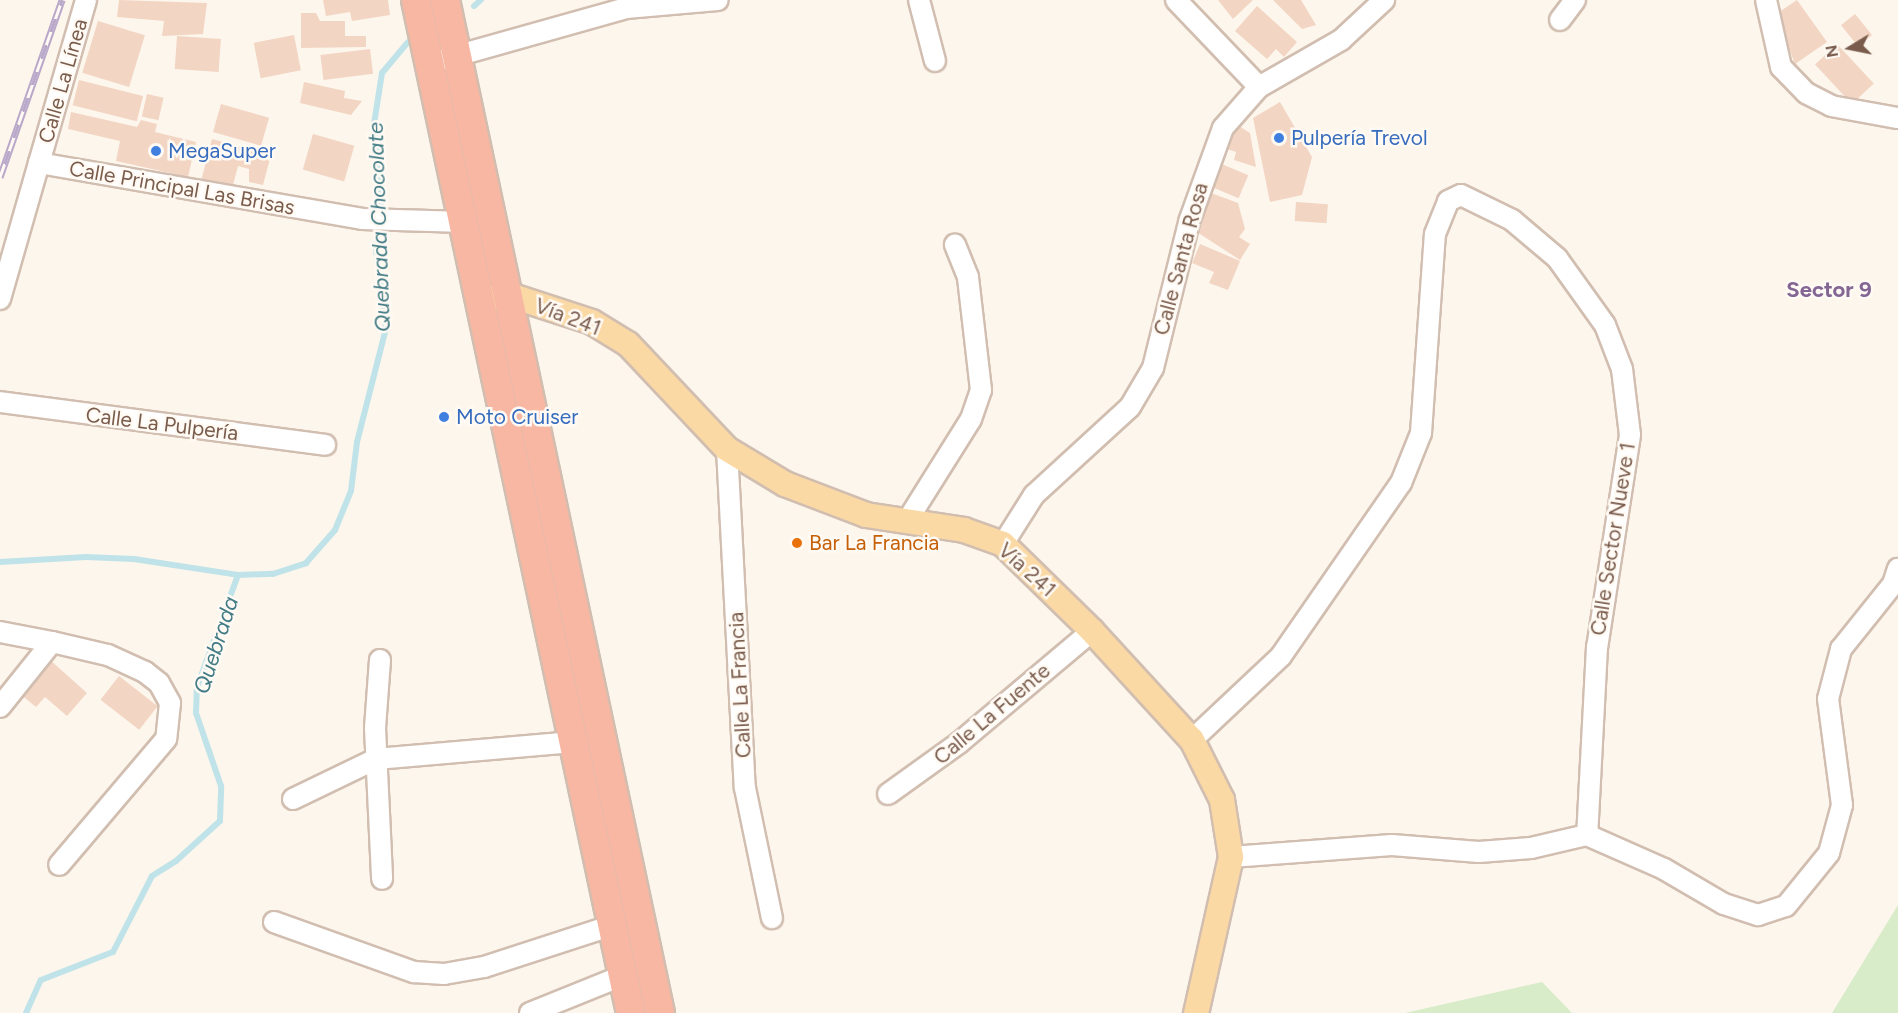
<!DOCTYPE html>
<html>
<head>
<meta charset="utf-8">
<style>
  body { margin:0 }
  #map { position:relative; width:1898px; height:1013px; overflow:hidden; background:#fdf6ec; font-family:Figtree,sans-serif }
  div>[style] { position:absolute }
  [style*='--x'] { left:calc(var(--x)*1px); top:calc(var(--y)*1px); width:calc(var(--w)*1px); rotate:calc(var(--a)*1deg) }
  .green>* { inset:0; background:#d8ecc9 }
  .stream>* { height:6px; margin:-3px; padding:0 3px; transform-origin:3px; border-radius:3px; background:#bfe3e8 }
  .building>* { inset:0; background:#f3d5c3; transform-origin:0 0 }
  .roads { filter:drop-shadow(2px 0 #d1beb0) drop-shadow(-2px 0 #d1beb0) drop-shadow(0 2px #d1beb0) drop-shadow(0 -2px #d1beb0) }
  .minor>* { height:20px; margin:-10px; padding:0 10px; transform-origin:10px; border-radius:10px; background:#fff }
  .major>* { height:24px; margin:-12px; padding:0 12px; transform-origin:12px; border-radius:12px; background:#fbd9a5 }
  .highway>* { height:28px; margin:-14px; padding:0 14px; transform-origin:14px; border-radius:14px; background:#f7b7a3 }
  .rail>* { height:7px; margin-top:-3.5px; transform-origin:0; background:repeating-linear-gradient(90deg,#fffaf3 0 14px,#b9a8c9 0 28px); box-sizing:border-box; border-block:2px solid #b9a8c9 }
  .dots>* { width:16px; height:16px; translate:-50% -50%; box-sizing:border-box; border:3px solid #fffaf3; border-radius:50% }
  span { translate:-50% -50%; white-space:nowrap; text-align:center; line-height:1.15; -webkit-text-stroke:5px #fffaf3; paint-order:stroke }
  .street-label { font-size:21px; color:#7a5c4d }
  .shop-label { font-size:21px; color:#366cbe }
  .left { translate:0 -50%; text-align:left }
  .food-label { font-size:21px; color:#c56008 }
  .water-label { font-size:22px; color:#437c86; font-style:italic }
  .neighbourhood-label { font-size:22px; color:#846695; font-weight:700 }
  .north { position:absolute; left:1820px; top:18px; width:60px; height:60px; -webkit-text-stroke:4px #fffaf3; paint-order:stroke; rotate:260deg; font-size:16px; font-weight:700; line-height:24px; text-align:center; color:#7a5c4d }
  .north::after { content:''; display:block; margin:auto; width:21px; height:27px; background:#7a5c4d; clip-path:polygon(50% 0,100% 100%,50% 72%,0 100%) }
</style>
</head>
<body>
<div id="map">
  <div class="green">
    <i style="clip-path:polygon(1898px 905px,1898px 1013px,1832px 1013px)"></i>
    <i style="clip-path:polygon(1542px 982px,1572px 1013px,1405px 1013px)"></i>
  </div>
  <div class="stream">
    <i style="--x:474;--y:6;--w:9;--a:-41"></i>
    <i style="--x:0;--y:562;--w:86;--a:-3.3"></i>
    <i style="--x:86;--y:557;--w:48;--a:2.4"></i>
    <i style="--x:134;--y:559;--w:105;--a:8.7"></i>
    <i style="--x:238;--y:575;--w:35;--a:-2"></i>
    <i style="--x:273;--y:574;--w:35;--a:-18"></i>
    <i style="--x:306;--y:563;--w:44;--a:-48.7"></i>
    <i style="--x:335;--y:530;--w:42;--a:-67.7"></i>
    <i style="--x:351;--y:491;--w:49;--a:-83"></i>
    <i style="--x:357;--y:442;--w:118;--a:-75.7"></i>
    <i style="--x:386;--y:328;--w:79;--a:-97.3"></i>
    <i style="--x:376;--y:250;--w:66;--a:-84.8"></i>
    <i style="--x:382;--y:184;--w:61;--a:-97.6"></i>
    <i style="--x:374;--y:124;--w:52;--a:-81.1"></i>
    <i style="--x:382;--y:73;--w:40;--a:-50"></i>
    <i style="--x:26;--y:1013;--w:36;--a:-66"></i>
    <i style="--x:41;--y:980;--w:77;--a:-21.3"></i>
    <i style="--x:113;--y:952;--w:85;--a:-62.8"></i>
    <i style="--x:152;--y:876;--w:28;--a:-32"></i>
    <i style="--x:176;--y:861;--w:59;--a:-42.3"></i>
    <i style="--x:220;--y:821;--w:35;--a:-88"></i>
    <i style="--x:221;--y:786;--w:77;--a:-108.9"></i>
    <i style="--x:196;--y:713;--w:26;--a:-88"></i>
    <i style="--x:197;--y:687;--w:119;--a:-69.9"></i>
  </div>
  <div class="building">
    <i style="clip-path:polygon(119px 0,207px 3px,203px 34px,162px 36px,164px 21px,117px 17px)"></i>
    <i style="clip-path:polygon(323px 0,388px 0,390px 15px,352px 21px,350px 12px,326px 16px)"></i>
    <i style="clip-path:polygon(1218px 0,1253px 0,1233px 19px)"></i>
    <i style="clip-path:polygon(1273px 0,1301px 0,1316px 25px,1302px 29px)"></i>
    <i style="clip-path:polygon(1797px 0,1827px 42px,1795px 64px,1776px 14px)"></i>
    <i style="clip-path:polygon(1257px 6px,1297px 42px,1284px 57px,1276px 49px,1267px 59px,1235px 31px)"></i>
    <i style="clip-path:polygon(301px 13px,316px 13px,320px 21px,345px 21px,345px 36px,366px 36px,366px 47px,301px 48px)"></i>
    <i style="left:1855px;top:14px;width:27px;height:18px;rotate:51deg"></i>
    <i style="left:98px;top:21px;width:49px;height:54px;rotate:17deg"></i>
    <i style="left:294px;top:35px;width:36px;height:41px;rotate:79deg"></i>
    <i style="left:177px;top:36px;width:44px;height:33px;rotate:4deg"></i>
    <i style="left:1837px;top:44px;width:54px;height:30px;rotate:47deg"></i>
    <i style="left:370px;top:49px;width:25px;height:50px;rotate:83deg"></i>
    <i style="left:79px;top:80px;width:66px;height:26px;rotate:14deg"></i>
    <i style="clip-path:polygon(304px 82px,345px 91px,344px 98px,362px 101px,351px 115px,300px 103px)"></i>
    <i style="left:147px;top:94px;width:17px;height:23px;rotate:13deg"></i>
    <i style="clip-path:polygon(1280px 102px,1312px 157px,1302px 195px,1270px 202px,1253px 118px)"></i>
    <i style="left:221px;top:104px;width:50px;height:29px;rotate:16deg"></i>
    <i style="clip-path:polygon(71px 112px,137px 127px,141px 120px,157px 124px,155px 132px,196px 142px,188px 177px,116px 161px,120px 141px,68px 129px)"></i>
    <i style="clip-path:polygon(1239px 126px,1250px 133px,1256px 167px,1234px 160px,1236px 152px,1224px 148px,1230px 128px)"></i>
    <i style="left:313px;top:134px;width:43px;height:37px;rotate:16deg"></i>
    <i style="clip-path:polygon(212px 139px,271px 155px,263px 185px,249px 182px,249px 169px,238px 166px,232px 189px,201px 181px)"></i>
    <i style="left:1217px;top:162px;width:34px;height:25px;rotate:23deg"></i>
    <i style="clip-path:polygon(1211px 193px,1238px 203px,1245px 229px,1239px 237px,1250px 244px,1240px 260px,1197px 232px)"></i>
    <i style="left:1296px;top:202px;width:32px;height:19px;rotate:4deg"></i>
    <i style="clip-path:polygon(1200px 244px,1240px 261px,1228px 290px,1209px 283px,1214px 272px,1192px 263px)"></i>
    <i style="clip-path:polygon(50px 660px,87px 693px,67px 716px,45px 697px,36px 707px,20px 694px)"></i>
    <i style="left:119px;top:676px;width:49px;height:30px;rotate:38deg"></i>
  </div>
  <div class="roads">
    <div class="minor">
      <i style="--x:919;--y:0;--w:63;--a:75.3"></i>
      <i style="--x:1176;--y:0;--w:120;--a:46.3"></i>
      <i style="--x:1766;--y:0;--w:69;--a:77.4"></i>
      <i style="--x:1781;--y:67;--w:36;--a:46"></i>
      <i style="--x:1806;--y:93;--w:28;--a:27"></i>
      <i style="--x:1831;--y:106;--w:68;--a:10.2"></i>
      <i style="--x:1560;--y:20;--w:25;--a:-53"></i>
      <i style="--x:445;--y:59;--w:188;--a:-15.7"></i>
      <i style="--x:626;--y:8;--w:92;--a:-5"></i>
      <i style="--x:39;--y:163;--w:170;--a:-73.9"></i>
      <i style="--x:0;--y:299;--w:141;--a:-74"></i>
      <i style="--x:39;--y:163;--w:328;--a:9.8"></i>
      <i style="--x:362;--y:219;--w:103;--a:1.7"></i>
      <i style="--x:0;--y:402;--w:328;--a:7.5"></i>
      <i style="--x:727;--y:449;--w:339;--a:87"></i>
      <i style="--x:745;--y:788;--w:133;--a:78.3"></i>
      <i style="--x:907;--y:521;--w:120;--a:-57.9"></i>
      <i style="--x:971;--y:419;--w:31;--a:-71"></i>
      <i style="--x:981;--y:390;--w:114;--a:-96.6"></i>
      <i style="--x:968;--y:277;--w:35;--a:-112"></i>
      <i style="--x:1003;--y:544;--w:58;--a:-57.7"></i>
      <i style="--x:1034;--y:495;--w:130;--a:-42.5"></i>
      <i style="--x:1130;--y:407;--w:45;--a:-59.5"></i>
      <i style="--x:1153;--y:368;--w:150;--a:-76.1"></i>
      <i style="--x:1189;--y:222;--w:100;--a:-70.1"></i>
      <i style="--x:1223;--y:128;--w:55;--a:-48.7"></i>
      <i style="--x:1259;--y:87;--w:95;--a:-29.8"></i>
      <i style="--x:1341;--y:40;--w:59;--a:-42.9"></i>
      <i style="--x:0;--y:632;--w:53;--a:10.9"></i>
      <i style="--x:52;--y:642;--w:83;--a:128.7"></i>
      <i style="--x:52;--y:642;--w:57;--a:13.1"></i>
      <i style="--x:108;--y:655;--w:41;--a:24.7"></i>
      <i style="--x:145;--y:672;--w:18;--a:38"></i>
      <i style="--x:159;--y:683;--w:23;--a:61"></i>
      <i style="--x:170;--y:703;--w:36;--a:96"></i>
      <i style="--x:166;--y:739;--w:165;--a:130.3"></i>
      <i style="--x:380;--y:660;--w:68;--a:94.2"></i>
      <i style="--x:375;--y:728;--w:151;--a:87.3"></i>
      <i style="--x:1192;--y:740;--w:122;--a:-43.3"></i>
      <i style="--x:1281;--y:656;--w:211;--a:-55.3"></i>
      <i style="--x:1401;--y:483;--w:54;--a:-68.2"></i>
      <i style="--x:1421;--y:433;--w:199;--a:-86"></i>
      <i style="--x:1435;--y:234;--w:35;--a:-68"></i>
      <i style="--x:1448;--y:201;--w:14;--a:-25"></i>
      <i style="--x:1461;--y:195;--w:57;--a:26.1"></i>
      <i style="--x:1512;--y:220;--w:59;--a:40.2"></i>
      <i style="--x:1557;--y:258;--w:82;--a:54.4"></i>
      <i style="--x:1605;--y:325;--w:47;--a:68.9"></i>
      <i style="--x:1622;--y:369;--w:66;--a:83.1"></i>
      <i style="--x:1630;--y:435;--w:215;--a:98.8"></i>
      <i style="--x:1597;--y:647;--w:188;--a:93"></i>
      <i style="--x:888;--y:794;--w:87;--a:-35.7"></i>
      <i style="--x:959;--y:743;--w:174;--a:-40.1"></i>
      <i style="--x:293;--y:799;--w:92;--a:-25.7"></i>
      <i style="--x:376;--y:759;--w:198;--a:-4.9"></i>
      <i style="--x:1231;--y:857;--w:161;--a:-4.3"></i>
      <i style="--x:1392;--y:845;--w:87;--a:4.6"></i>
      <i style="--x:1479;--y:852;--w:52;--a:-4.4"></i>
      <i style="--x:1531;--y:848;--w:57;--a:-13.1"></i>
      <i style="--x:1587;--y:835;--w:84;--a:23.8"></i>
      <i style="--x:1664;--y:869;--w:69;--a:30.3"></i>
      <i style="--x:1724;--y:904;--w:36;--a:18"></i>
      <i style="--x:1758;--y:915;--w:29;--a:-18"></i>
      <i style="--x:1786;--y:906;--w:68;--a:-50.9"></i>
      <i style="--x:1829;--y:853;--w:50;--a:-74.8"></i>
      <i style="--x:1842;--y:805;--w:107;--a:-97.5"></i>
      <i style="--x:1828;--y:699;--w:52;--a:-75.4"></i>
      <i style="--x:1841;--y:649;--w:83;--a:-51.3"></i>
      <i style="--x:1893;--y:584;--w:16;--a:-72"></i>
      <i style="--x:274;--y:922;--w:149;--a:19.7"></i>
      <i style="--x:414;--y:972;--w:30;--a:4"></i>
      <i style="--x:444;--y:974;--w:41;--a:-9.9"></i>
      <i style="--x:484;--y:967;--w:136;--a:-18"></i>
      <i style="--x:530;--y:1013;--w:101;--a:-22"></i>
    </div>
    <div class="major">
      <i style="--x:491;--y:299;--w:18;--a:-13"></i>
      <i style="--x:509;--y:295;--w:87;--a:18"></i>
      <i style="--x:592;--y:322;--w:42;--a:31.4"></i>
      <i style="--x:628;--y:344;--w:144;--a:46.7"></i>
      <i style="--x:727;--y:449;--w:68;--a:31.1"></i>
      <i style="--x:785;--y:484;--w:87;--a:20.9"></i>
      <i style="--x:866;--y:515;--w:99;--a:8.7"></i>
      <i style="--x:964;--y:530;--w:41;--a:19.7"></i>
      <i style="--x:1003;--y:544;--w:124;--a:44.3"></i>
      <i style="--x:1092;--y:631;--w:148;--a:47.5"></i>
      <i style="--x:1192;--y:740;--w:67;--a:63.4"></i>
      <i style="--x:1222;--y:800;--w:58;--a:81"></i>
      <i style="--x:1231;--y:857;--w:160;--a:102.6"></i>
    </div>
    <div class="highway">
      <i style="--x:416;--y:0;--w:1036;--a:78.02"></i>
      <i style="--x:445;--y:0;--w:1036;--a:78.02"></i>
    </div>
  </div>
  <div class="rail">
    <i style="--x:0;--y:177;--w:188;--a:-70.7"></i>
  </div>
  <div class="dots">
    <i style="left:1279px;top:138px;background:#3f7fe0"></i>
    <i style="left:156px;top:151px;background:#3f7fe0"></i>
    <i style="left:444px;top:417px;background:#3f7fe0"></i>
    <i style="left:797px;top:543px;background:#e8710a"></i>
  </div>
  <div class="street-label">
    <span style="left:63px;top:81px;rotate:-74deg">Calle La Línea</span>
    <span style="left:182px;top:188px;rotate:10deg">Calle Principal Las Brisas</span>
    <span style="left:1181px;top:259px;rotate:-75deg">Calle Santa Rosa</span>
    <span style="left:568px;top:317px;rotate:21deg">Vía 241</span>
    <span style="left:162px;top:424px;rotate:7deg">Calle La Pulpería</span>
    <span style="left:1613px;top:539px;rotate:-81deg">Calle Sector Nueve 1</span>
    <span style="left:1027px;top:570px;rotate:42deg">Vía 241</span>
    <span style="left:740px;top:685px;rotate:-93deg">Calle La Francia</span>
    <span style="left:992px;top:714px;rotate:-40deg">Calle La Fuente</span>
  </div>
  <div class="shop-label">
    <span class="left" style="left:1291px;top:138px">Pulpería Trevol</span>
    <span class="left" style="left:168px;top:151px">MegaSuper</span>
    <span class="left" style="left:456px;top:417px">Moto Cruiser</span>
  </div>
  <div class="food-label">
    <span class="left" style="left:809px;top:543px">Bar La Francia</span>
  </div>
  <div class="water-label">
    <span style="left:379px;top:227px;rotate:-92deg">Quebrada Chocolate</span>
    <span style="left:216px;top:645px;rotate:-72deg">Quebrada</span>
  </div>
  <div class="neighbourhood-label">
    <span style="left:1829px;top:290px">Sector 9</span>
  </div>
  <div class="north">N</div>
</div>
</body>
</html>
